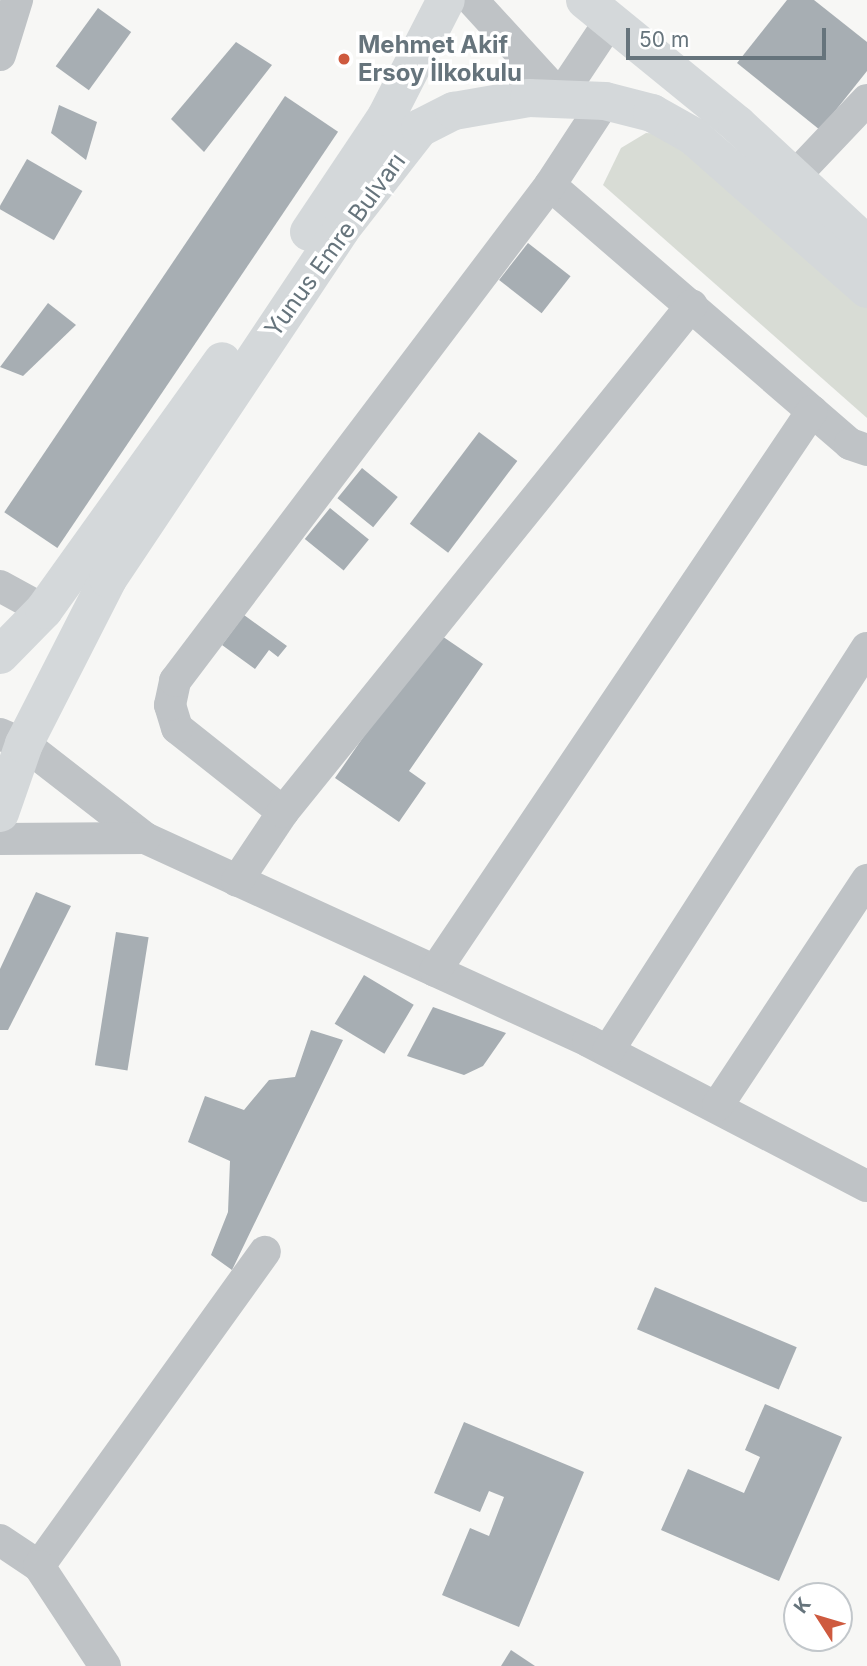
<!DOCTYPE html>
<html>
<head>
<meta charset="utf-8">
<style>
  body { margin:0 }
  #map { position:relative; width:867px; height:1666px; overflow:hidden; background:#f7f7f5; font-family:Inter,sans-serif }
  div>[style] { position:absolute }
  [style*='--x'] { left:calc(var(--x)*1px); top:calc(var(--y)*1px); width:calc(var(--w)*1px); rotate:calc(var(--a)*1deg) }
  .green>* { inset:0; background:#d8dcd5 }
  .building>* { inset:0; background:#a7aeb3; transform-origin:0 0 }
  .minor>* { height:32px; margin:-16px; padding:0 16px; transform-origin:16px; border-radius:16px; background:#bfc3c6 }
  .major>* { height:38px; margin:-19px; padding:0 19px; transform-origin:19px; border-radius:19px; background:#d4d8da }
  .dots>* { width:19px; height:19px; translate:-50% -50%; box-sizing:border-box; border:4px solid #fff; border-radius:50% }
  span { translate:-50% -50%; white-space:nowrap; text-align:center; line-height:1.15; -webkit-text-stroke:7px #fff; paint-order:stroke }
  .poi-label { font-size:24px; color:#66747c; font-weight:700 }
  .left { translate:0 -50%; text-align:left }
  .street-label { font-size:24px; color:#66747c }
  .north { position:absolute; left:783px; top:1582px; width:70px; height:70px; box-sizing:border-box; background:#fff; border:2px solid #c2c7cb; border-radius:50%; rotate:307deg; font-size:19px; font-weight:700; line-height:28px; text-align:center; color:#66747c }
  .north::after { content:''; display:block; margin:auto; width:24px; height:32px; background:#ce5a3f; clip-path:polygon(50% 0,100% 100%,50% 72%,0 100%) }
  .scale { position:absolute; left:626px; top:28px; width:200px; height:32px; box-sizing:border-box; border:4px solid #66747c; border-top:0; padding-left:9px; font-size:21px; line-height:24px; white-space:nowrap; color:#66747c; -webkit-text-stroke:5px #fff; paint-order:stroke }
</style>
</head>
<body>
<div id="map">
  <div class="green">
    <i style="clip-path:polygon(646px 133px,663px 134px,867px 305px,867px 418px,603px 185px,621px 148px)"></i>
  </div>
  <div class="building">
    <i style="clip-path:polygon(787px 0,814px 0,867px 42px,867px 71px,820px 130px,737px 63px)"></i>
    <i style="left:98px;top:8px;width:41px;height:72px;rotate:36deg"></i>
    <i style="clip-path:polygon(236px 42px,272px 65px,204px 152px,171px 119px)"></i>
    <i style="left:285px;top:96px;width:64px;height:502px;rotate:34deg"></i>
    <i style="clip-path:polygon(59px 105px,97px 122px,86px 160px,51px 133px)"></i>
    <i style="left:27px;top:159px;width:64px;height:57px;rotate:30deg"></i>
    <i style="left:528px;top:243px;width:54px;height:47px;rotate:38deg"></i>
    <i style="clip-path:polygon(48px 303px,76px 325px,23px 376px,0 367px)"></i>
    <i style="left:479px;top:432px;width:48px;height:115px;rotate:37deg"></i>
    <i style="left:362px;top:468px;width:46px;height:39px;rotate:39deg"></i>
    <i style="left:330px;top:508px;width:50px;height:40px;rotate:39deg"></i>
    <i style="clip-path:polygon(244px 615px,287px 646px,278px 657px,269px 650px,255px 669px,222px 645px)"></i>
    <i style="clip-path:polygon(436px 632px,483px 664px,409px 771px,426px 783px,399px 822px,335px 778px)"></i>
    <i style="clip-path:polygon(36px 892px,71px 906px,8px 1030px,0 1030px,0 969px)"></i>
    <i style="left:116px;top:932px;width:33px;height:135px;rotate:9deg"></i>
    <i style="left:364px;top:975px;width:58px;height:57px;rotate:31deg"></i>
    <i style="clip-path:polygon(433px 1007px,506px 1033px,483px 1066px,464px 1075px,407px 1056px)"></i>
    <i style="clip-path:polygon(311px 1030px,343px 1040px,232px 1270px,211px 1255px,228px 1212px,230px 1161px,188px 1142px,205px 1096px,244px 1110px,269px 1080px,295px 1077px)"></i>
    <i style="left:655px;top:1287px;width:154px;height:46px;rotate:23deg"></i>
    <i style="clip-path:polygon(765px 1404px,842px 1437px,779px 1581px,661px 1530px,688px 1469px,744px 1493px,760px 1457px,745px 1450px)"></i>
    <i style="clip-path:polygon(464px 1422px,584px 1472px,519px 1627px,442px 1595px,470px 1528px,489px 1536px,504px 1497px,489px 1491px,480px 1512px,434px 1493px)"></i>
    <i style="clip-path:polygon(511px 1650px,535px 1666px,501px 1666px)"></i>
  </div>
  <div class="minor">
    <i style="--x:472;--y:0;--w:130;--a:47.5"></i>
    <i style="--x:560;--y:96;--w:90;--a:-56.3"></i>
    <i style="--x:0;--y:55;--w:58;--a:-72.8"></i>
    <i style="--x:794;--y:177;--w:106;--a:-46.5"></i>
    <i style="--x:550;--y:185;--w:396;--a:40.8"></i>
    <i style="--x:850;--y:444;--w:18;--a:19"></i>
    <i style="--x:0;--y:586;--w:50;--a:28.6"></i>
    <i style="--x:0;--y:734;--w:26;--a:23"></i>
    <i style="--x:24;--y:744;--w:153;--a:37.8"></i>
    <i style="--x:145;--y:838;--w:487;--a:24.6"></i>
    <i style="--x:588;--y:1041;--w:314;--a:27.5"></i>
    <i style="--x:283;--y:812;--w:135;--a:-141.6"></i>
    <i style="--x:177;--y:728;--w:24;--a:-107"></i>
    <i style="--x:170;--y:705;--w:25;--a:-78"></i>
    <i style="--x:175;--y:681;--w:622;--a:-52.91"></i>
    <i style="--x:550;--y:185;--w:100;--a:-56.8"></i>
    <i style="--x:0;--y:839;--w:145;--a:-0.4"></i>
    <i style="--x:237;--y:881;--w:83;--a:-56.3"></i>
    <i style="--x:283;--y:812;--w:651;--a:-51.11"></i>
    <i style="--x:435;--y:971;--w:675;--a:-56.05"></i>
    <i style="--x:608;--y:1051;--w:479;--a:-57.3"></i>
    <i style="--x:718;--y:1105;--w:270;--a:-56.5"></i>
    <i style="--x:0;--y:1540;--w:47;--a:33.7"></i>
    <i style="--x:39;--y:1566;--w:387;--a:-54.3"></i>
    <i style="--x:39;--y:1566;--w:120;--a:56.6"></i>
  </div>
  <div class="major">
    <i style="--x:585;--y:0;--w:196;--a:39.2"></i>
    <i style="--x:737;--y:124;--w:178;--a:42.9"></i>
    <i style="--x:309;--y:232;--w:138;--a:-56.2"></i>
    <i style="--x:386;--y:117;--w:131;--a:-62.9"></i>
    <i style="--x:0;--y:655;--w:63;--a:-45.6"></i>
    <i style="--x:44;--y:610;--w:306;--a:-54.4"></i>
    <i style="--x:0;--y:813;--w:73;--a:-70.8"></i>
    <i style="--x:24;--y:744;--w:185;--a:-63"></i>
    <i style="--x:108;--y:579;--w:420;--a:-56.3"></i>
    <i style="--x:341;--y:229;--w:128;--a:-52"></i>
    <i style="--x:420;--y:128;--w:38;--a:-27"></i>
    <i style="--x:454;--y:111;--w:76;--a:-9.8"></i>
    <i style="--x:529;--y:98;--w:76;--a:2.3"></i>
    <i style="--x:605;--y:101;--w:49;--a:14.3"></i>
    <i style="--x:652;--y:113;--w:47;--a:29.3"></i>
    <i style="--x:693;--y:136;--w:232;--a:41.3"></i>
  </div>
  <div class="dots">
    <i style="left:344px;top:59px;background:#ce5a3f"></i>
  </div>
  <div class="poi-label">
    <span class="left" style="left:358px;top:59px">Mehmet Akif<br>Ersoy İlkokulu</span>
  </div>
  <div class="street-label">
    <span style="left:335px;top:245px;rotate:-54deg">Yunus Emre Bulvarı</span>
  </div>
  <div class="north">K</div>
  <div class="scale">50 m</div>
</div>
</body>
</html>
